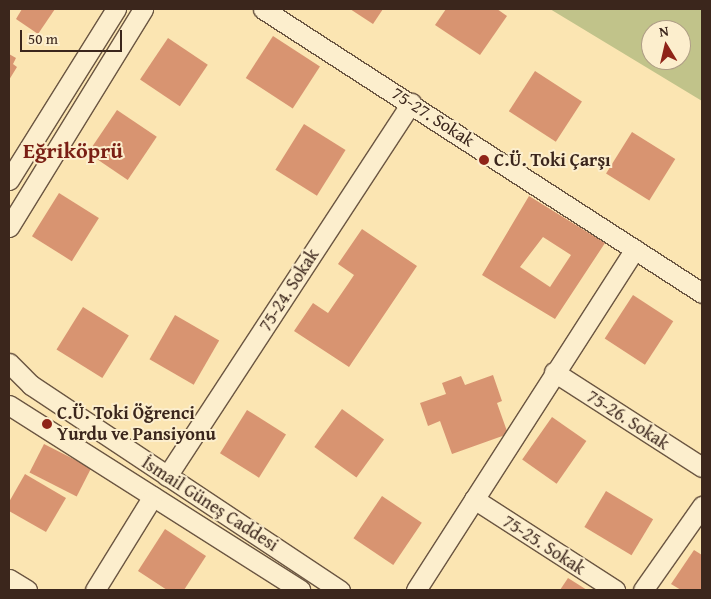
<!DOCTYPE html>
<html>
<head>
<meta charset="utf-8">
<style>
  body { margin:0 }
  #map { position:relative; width:711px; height:599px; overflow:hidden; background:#fbe5b2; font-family:"Gentium Book Plus",serif }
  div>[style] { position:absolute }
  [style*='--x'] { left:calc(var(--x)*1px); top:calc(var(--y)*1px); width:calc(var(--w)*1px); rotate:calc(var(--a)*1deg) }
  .green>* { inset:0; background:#c1c38a }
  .building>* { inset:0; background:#d89471; transform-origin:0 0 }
  .roads { filter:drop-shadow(1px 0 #6b5642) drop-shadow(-1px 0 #6b5642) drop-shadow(0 1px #6b5642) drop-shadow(0 -1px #6b5642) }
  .minor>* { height:19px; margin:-9.5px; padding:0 9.5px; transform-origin:9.5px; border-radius:9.5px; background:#fceecd }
  .dots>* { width:14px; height:14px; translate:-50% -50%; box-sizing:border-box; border:2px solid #fceecd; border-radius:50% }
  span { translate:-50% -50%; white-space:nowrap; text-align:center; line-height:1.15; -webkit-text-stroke:4px #fceecd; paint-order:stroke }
  .street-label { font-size:18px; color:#3b261c }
  .poi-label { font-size:18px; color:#3b261c; font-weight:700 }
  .left { translate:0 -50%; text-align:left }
  .district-label { font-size:22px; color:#7a1f14; font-weight:700 }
  .frame { position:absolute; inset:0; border:10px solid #3b261c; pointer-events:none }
  .north { position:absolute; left:641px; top:20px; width:50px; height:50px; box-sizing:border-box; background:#fceecd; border:1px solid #af9e86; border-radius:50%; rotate:351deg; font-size:14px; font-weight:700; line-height:20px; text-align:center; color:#3b261c }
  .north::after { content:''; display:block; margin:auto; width:18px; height:22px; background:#8f2418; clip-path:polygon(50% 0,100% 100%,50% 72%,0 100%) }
  .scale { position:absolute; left:20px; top:30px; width:102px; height:22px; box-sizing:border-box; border:2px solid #3b261c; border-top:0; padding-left:6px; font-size:15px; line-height:18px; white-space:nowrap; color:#3b261c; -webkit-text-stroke:4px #fceecd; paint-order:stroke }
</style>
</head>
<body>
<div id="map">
  <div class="green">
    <i style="clip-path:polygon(evenodd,550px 9px,702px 9px,702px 101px,550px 9px,651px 30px,681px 30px,681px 60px,651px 60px,651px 30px)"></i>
  </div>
  <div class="building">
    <i style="clip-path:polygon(22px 9px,55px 9px,38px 34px,16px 19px)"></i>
    <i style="clip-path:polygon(350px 9px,383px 9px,373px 24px)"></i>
    <i style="clip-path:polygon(446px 9px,497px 9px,507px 16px,480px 55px,435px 25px)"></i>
    <i style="left:273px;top:36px;width:56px;height:50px;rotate:33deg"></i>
    <i style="left:168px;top:38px;width:48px;height:50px;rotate:34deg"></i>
    <i style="clip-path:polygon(9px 54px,16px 58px,13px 64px,17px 67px,9px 80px)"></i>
    <i style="left:535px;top:71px;width:56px;height:48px;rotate:33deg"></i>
    <i style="left:117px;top:110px;width:48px;height:52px;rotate:34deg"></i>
    <i style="left:304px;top:124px;width:49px;height:54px;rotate:32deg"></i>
    <i style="left:632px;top:132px;width:51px;height:49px;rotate:32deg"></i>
    <i style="left:59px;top:193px;width:47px;height:51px;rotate:32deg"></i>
    <i style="clip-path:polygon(evenodd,529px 196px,605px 243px,555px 319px,482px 275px,529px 196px,543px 237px,571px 255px,550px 287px,520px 267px,543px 237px)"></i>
    <i style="clip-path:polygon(362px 229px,417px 266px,349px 367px,294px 331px,313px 303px,328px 313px,348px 284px,354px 275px,338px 264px)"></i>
    <i style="left:633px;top:295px;width:48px;height:52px;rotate:33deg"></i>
    <i style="left:83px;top:307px;width:54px;height:50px;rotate:32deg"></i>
    <i style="left:175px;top:315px;width:51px;height:51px;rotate:30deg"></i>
    <i style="clip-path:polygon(493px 375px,502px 401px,497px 403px,508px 434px,452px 454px,440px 421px,428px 426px,420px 403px,446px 394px,442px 383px,461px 376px,465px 385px)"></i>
    <i style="left:342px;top:409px;width:52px;height:47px;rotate:36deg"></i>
    <i style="left:247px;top:410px;width:46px;height:51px;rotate:32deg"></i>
    <i style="left:552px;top:417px;width:42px;height:52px;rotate:35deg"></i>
    <i style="left:44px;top:444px;width:53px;height:32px;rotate:27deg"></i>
    <i style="clip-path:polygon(25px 474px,66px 498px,46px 532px,9px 511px,9px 502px)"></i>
    <i style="left:606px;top:491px;width:55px;height:42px;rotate:31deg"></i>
    <i style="left:382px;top:496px;width:48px;height:51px;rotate:34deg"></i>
    <i style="clip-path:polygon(165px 529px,206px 556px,184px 590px,167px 590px,138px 571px)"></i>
    <i style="clip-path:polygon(694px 550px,702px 555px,702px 590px,681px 590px,671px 584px)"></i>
    <i style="clip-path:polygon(568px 578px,587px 590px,560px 590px)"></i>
  </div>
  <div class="roads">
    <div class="minor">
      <i style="--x:263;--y:9;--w:523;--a:32.9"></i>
      <i style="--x:9;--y:180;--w:202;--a:-58"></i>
      <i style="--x:9;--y:227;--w:256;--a:-58.4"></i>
      <i style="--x:9;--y:363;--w:31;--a:45"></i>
      <i style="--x:31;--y:385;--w:371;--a:33.6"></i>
      <i style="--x:554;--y:372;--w:176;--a:32.7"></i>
      <i style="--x:9;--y:405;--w:345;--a:32.4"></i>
      <i style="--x:167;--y:476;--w:446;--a:-56.8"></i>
      <i style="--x:474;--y:499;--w:168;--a:32.8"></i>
      <i style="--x:9;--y:579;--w:21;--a:31"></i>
      <i style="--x:95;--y:590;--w:110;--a:-58.3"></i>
      <i style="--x:416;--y:590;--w:405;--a:-57.3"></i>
      <i style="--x:643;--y:590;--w:103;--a:-54.9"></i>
    </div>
  </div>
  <div class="dots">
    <i style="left:484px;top:160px;background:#8f2418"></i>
    <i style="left:47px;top:424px;background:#8f2418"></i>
  </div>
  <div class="street-label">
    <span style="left:433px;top:117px;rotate:33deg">75-27. Sokak</span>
    <span style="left:289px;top:290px;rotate:-57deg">75-24. Sokak</span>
    <span style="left:628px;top:420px;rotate:33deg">75-26. Sokak</span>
    <span style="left:210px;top:504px;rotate:33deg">İsmail Güneş Caddesi</span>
    <span style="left:544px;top:545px;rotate:33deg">75-25. Sokak</span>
  </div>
  <div class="poi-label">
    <span class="left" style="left:494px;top:160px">C.Ü. Toki Çarşı</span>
    <span class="left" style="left:57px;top:424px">C.Ü. Toki Öğrenci<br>Yurdu ve Pansiyonu</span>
  </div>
  <div class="district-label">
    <span style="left:73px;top:151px">Eğriköprü</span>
  </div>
  <div class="frame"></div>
  <div class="north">N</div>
  <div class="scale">50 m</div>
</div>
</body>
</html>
